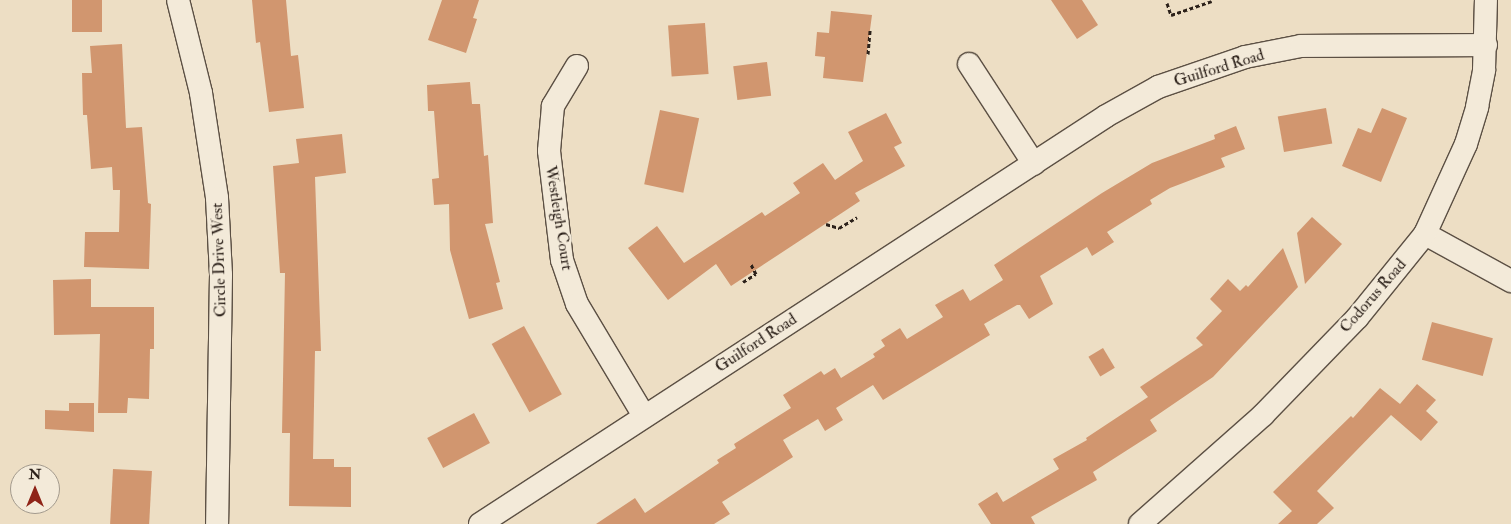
<!DOCTYPE html>
<html>
<head>
<meta charset="utf-8">
<style>
  body { margin:0 }
  #map { position:relative; width:1511px; height:524px; overflow:hidden; background:#eddec4; font-family:"IM FELL Double Pica",serif }
  div>[style] { position:absolute }
  [style*='--x'] { left:calc(var(--x)*1px); top:calc(var(--y)*1px); width:calc(var(--w)*1px); rotate:calc(var(--a)*1deg) }
  .building>* { inset:0; background:#d1966f; transform-origin:0 0 }
  .path>* { height:3px; margin-top:-1.5px; transform-origin:0; background:repeating-linear-gradient(90deg,#2c211a 0 4px,transparent 0 6.5px) }
  .roads { filter:drop-shadow(1px 0 #5c5044) drop-shadow(-1px 0 #5c5044) drop-shadow(0 1px #5c5044) drop-shadow(0 -1px #5c5044) }
  .street>* { height:22px; margin:-11px; padding:0 11px; transform-origin:11px; border-radius:11px; background:#f3ead9 }
  span { translate:-50% -50%; white-space:nowrap; text-align:center; line-height:1.15; -webkit-text-stroke:5px #f3ead9; paint-order:stroke }
  .street-label { font-size:16px; color:#2c211a }
  .north { position:absolute; left:10px; top:464px; width:50px; height:50px; box-sizing:border-box; background:#f3ead9; border:1px solid #a39a8d; border-radius:50%; rotate:0deg; font-size:14px; font-weight:700; line-height:20px; text-align:center; color:#2c211a }
  .north::after { content:''; display:block; margin:auto; width:18px; height:22px; background:#8f2418; clip-path:polygon(50% 0,100% 100%,50% 72%,0 100%) }
</style>
</head>
<body>
<div id="map">
  <div class="building">
    <i style="left:72px;top:0;width:30px;height:32px"></i>
    <i style="clip-path:polygon(252px 0,286px 0,291px 56px,298px 55px,304px 108px,269px 112px,260px 42px,256px 43px)"></i>
    <i style="clip-path:polygon(442px 0,479px 0,473px 18px,477px 19px,466px 53px,428px 40px)"></i>
    <i style="clip-path:polygon(1051px 0,1082px 0,1098px 25px,1077px 39px)"></i>
    <i style="clip-path:polygon(831px 11px,872px 15px,863px 82px,823px 78px,825px 57px,815px 56px,817px 32px,829px 33px)"></i>
    <i style="left:705px;top:23px;width:51px;height:37px;rotate:86deg"></i>
    <i style="clip-path:polygon(122px 44px,126px 128px,142px 127px,148px 203px,151px 204px,149px 269px,84px 267px,85px 232px,119px 232px,120px 190px,113px 190px,112px 167px,91px 169px,87px 115px,83px 115px,82px 73px,92px 73px,90px 46px)"></i>
    <i style="left:767px;top:62px;width:34px;height:34px;rotate:83deg"></i>
    <i style="clip-path:polygon(470px 82px,472px 104px,480px 104px,484px 156px,488px 155px,493px 223px,485px 224px,500px 282px,496px 283px,503px 309px,469px 319px,450px 250px,449px 204px,434px 205px,432px 179px,439px 178px,434px 111px,428px 111px,427px 85px)"></i>
    <i style="left:1326px;top:108px;width:36px;height:49px;rotate:80deg"></i>
    <i style="clip-path:polygon(1382px 108px,1407px 118px,1381px 182px,1342px 166px,1358px 128px,1371px 133px)"></i>
    <i style="left:660px;top:110px;width:40px;height:76px;rotate:12deg"></i>
    <i style="clip-path:polygon(886px 113px,902px 143px,894px 147px,905px 166px,855px 193px,860px 201px,731px 286px,716px 264px,668px 300px,628px 248px,657px 226px,684px 263px,762px 212px,765px 216px,800px 193px,793px 183px,823px 163px,835px 180px,863px 161px,848px 132px)"></i>
    <i style="clip-path:polygon(1236px 126px,1245px 149px,1221px 158px,1225px 167px,1170px 188px,1150px 200px,1152px 204px,1107px 232px,1114px 242px,1092px 256px,1087px 247px,1040px 276px,1053px 304px,1029px 319px,1020px 305px,1017px 305px,984px 324px,990px 335px,883px 400px,873px 385px,836px 408px,843px 420px,825px 431px,818px 419px,783px 440px,793px 457px,722px 502px,730px 514px,714px 524px,596px 524px,635px 498px,645px 513px,719px 463px,717px 460px,736px 448px,734px 444px,791px 408px,783px 395px,821px 371px,824px 375px,835px 368px,841px 378px,875px 357px,873px 354px,885px 346px,881px 340px,900px 328px,907px 339px,943px 317px,935px 305px,963px 289px,970px 301px,1003px 280px,994px 265px,1102px 193px,1152px 163px,1215px 139px,1214px 135px)"></i>
    <i style="clip-path:polygon(342px 134px,346px 173px,315px 177px,321px 351px,315px 351px,313px 459px,334px 459px,334px 467px,351px 467px,351px 507px,289px 506px,290px 433px,282px 433px,285px 273px,280px 273px,273px 166px,299px 163px,296px 139px)"></i>
    <i style="clip-path:polygon(1312px 217px,1342px 244px,1305px 284px,1297px 233px)"></i>
    <i style="clip-path:polygon(1283px 248px,1298px 287px,1213px 377px,1150px 420px,1157px 431px,1093px 472px,1097px 480px,1031px 517px,1035px 524px,991px 524px,978px 504px,997px 492px,1003px 502px,1059px 469px,1053px 459px,1087px 440px,1086px 438px,1148px 397px,1140px 387px,1203px 345px,1196px 338px,1222px 311px,1210px 299px,1228px 279px,1240px 291px,1246px 285px,1248px 287px)"></i>
    <i style="clip-path:polygon(91px 279px,91px 307px,154px 307px,154px 349px,150px 349px,149px 399px,128px 398px,127px 413px,98px 413px,100px 334px,54px 335px,53px 280px)"></i>
    <i style="left:1432px;top:322px;width:63px;height:39px;rotate:15deg"></i>
    <i style="left:524px;top:326px;width:78px;height:37px;rotate:61deg"></i>
    <i style="left:1103px;top:348px;width:23px;height:17px;rotate:59deg"></i>
    <i style="clip-path:polygon(1417px 384px,1436px 400px,1426px 411px,1438px 422px,1421px 441px,1391px 415px,1317px 491px,1334px 508px,1317px 524px,1278px 524px,1292px 511px,1273px 492px,1351px 416px,1353px 418px,1380px 388px,1400px 404px)"></i>
    <i style="clip-path:polygon(69px 403px,94px 403px,94px 432px,45px 429px,45px 410px,69px 411px)"></i>
    <i style="left:474px;top:413px;width:34px;height:53px;rotate:62deg"></i>
    <i style="left:113px;top:469px;width:39px;height:55px;rotate:3deg"></i>
  </div>
  <div class="path">
    <i style="--x:1167;--y:3;--w:13;--a:72"></i>
    <i style="--x:1171;--y:15;--w:43;--a:-18.9"></i>
    <i style="--x:868;--y:54;--w:25;--a:-85"></i>
    <i style="--x:826;--y:224;--w:14;--a:17"></i>
    <i style="--x:839;--y:228;--w:21;--a:-31"></i>
    <i style="--x:743;--y:282;--w:15;--a:-32"></i>
    <i style="--x:756;--y:274;--w:11;--a:-117"></i>
  </div>
  <div class="roads">
    <div class="street">
      <i style="--x:178;--y:0;--w:96;--a:76.1"></i>
      <i style="--x:201;--y:93;--w:106;--a:81.3"></i>
      <i style="--x:217;--y:198;--w:77;--a:87"></i>
      <i style="--x:221;--y:275;--w:249;--a:90.9"></i>
      <i style="--x:969;--y:64;--w:119;--a:57"></i>
      <i style="--x:577;--y:66;--w:47;--a:121"></i>
      <i style="--x:553;--y:106;--w:45;--a:95.1"></i>
      <i style="--x:549;--y:151;--w:110;--a:83.2"></i>
      <i style="--x:562;--y:260;--w:46;--a:71.2"></i>
      <i style="--x:577;--y:304;--w:131;--a:59.1"></i>
      <i style="--x:1425;--y:234;--w:98;--a:28.7"></i>
      <i style="--x:480;--y:524;--w:747;--a:-33.09"></i>
      <i style="--x:1106;--y:116;--w:60;--a:-29.1"></i>
      <i style="--x:1158;--y:87;--w:92;--a:-19"></i>
      <i style="--x:1245;--y:57;--w:57;--a:-11.1"></i>
      <i style="--x:1301;--y:46;--w:185;--a:-0.3"></i>
      <i style="--x:1140;--y:524;--w:164;--a:-41.5"></i>
      <i style="--x:1263;--y:415;--w:135;--a:-45.9"></i>
      <i style="--x:1357;--y:318;--w:108;--a:-51"></i>
      <i style="--x:1425;--y:234;--w:99;--a:-65.5"></i>
      <i style="--x:1466;--y:144;--w:39;--a:-73"></i>
      <i style="--x:1477;--y:107;--w:38;--a:-79"></i>
      <i style="--x:1484;--y:70;--w:70;--a:-88.4"></i>
    </div>
  </div>
  <div class="street-label">
    <span style="left:1219px;top:68px;rotate:-17deg">Guilford Road</span>
    <span style="left:559px;top:218px;rotate:81deg">Westleigh Court</span>
    <span style="left:219px;top:260px;rotate:-92deg">Circle Drive West</span>
    <span style="left:1373px;top:296px;rotate:-49deg">Codorus Road</span>
    <span style="left:756px;top:343px;rotate:-33deg">Guilford Road</span>
  </div>
  <div class="north">N</div>
</div>
</body>
</html>
